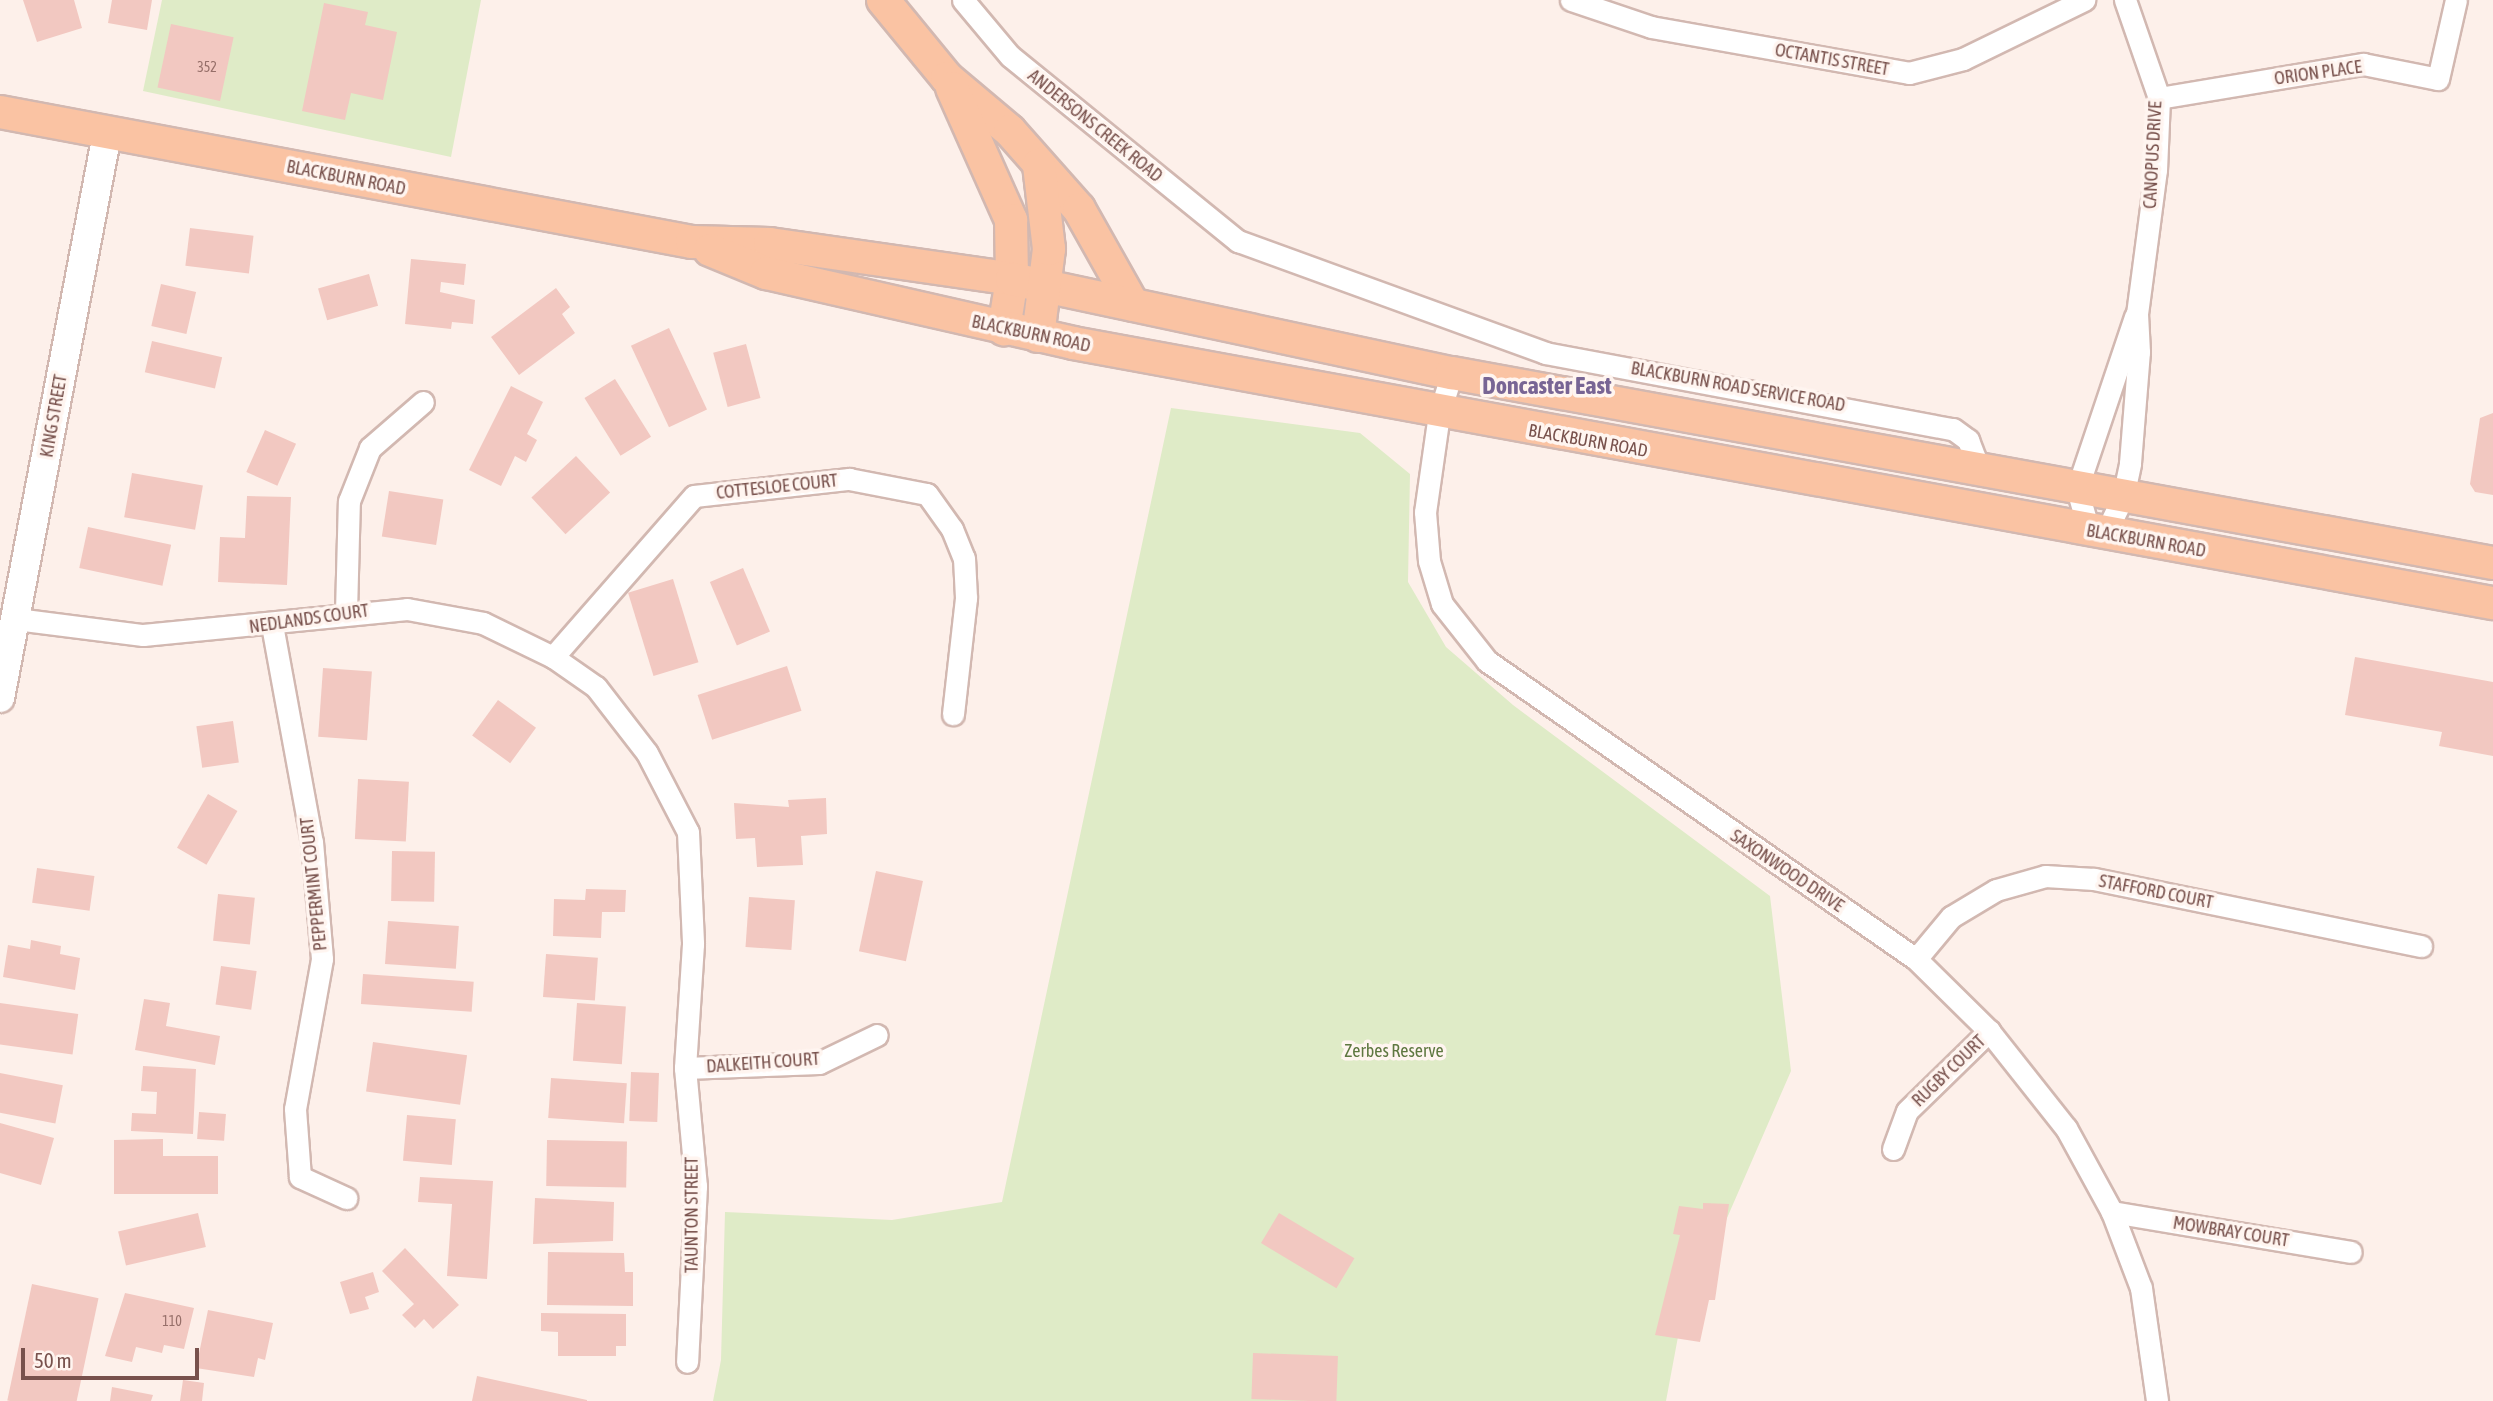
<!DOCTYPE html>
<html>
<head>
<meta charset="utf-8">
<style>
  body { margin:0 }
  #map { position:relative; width:2493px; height:1401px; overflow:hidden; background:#fdf0ea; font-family:"Asap Condensed",sans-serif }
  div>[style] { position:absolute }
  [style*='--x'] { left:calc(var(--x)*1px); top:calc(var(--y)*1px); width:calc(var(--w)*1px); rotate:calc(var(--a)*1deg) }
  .green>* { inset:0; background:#dfebc7 }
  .building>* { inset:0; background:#f2c8c1; transform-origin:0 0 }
  .roads { filter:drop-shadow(2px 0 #d2b8b1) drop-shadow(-2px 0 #d2b8b1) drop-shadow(0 2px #d2b8b1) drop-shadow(0 -2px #d2b8b1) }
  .street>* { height:21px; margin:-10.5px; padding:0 10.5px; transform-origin:10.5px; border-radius:10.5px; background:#fff }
  .secondary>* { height:28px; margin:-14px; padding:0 14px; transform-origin:14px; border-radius:14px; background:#fff }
  .primary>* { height:32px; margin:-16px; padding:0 16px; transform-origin:16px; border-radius:16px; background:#fac3a3 }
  span { translate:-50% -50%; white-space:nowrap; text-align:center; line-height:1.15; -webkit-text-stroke:7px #fff5f0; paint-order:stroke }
  .number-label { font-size:14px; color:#966f69 }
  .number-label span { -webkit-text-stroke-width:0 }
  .street-label { font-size:18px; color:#78514c }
  .park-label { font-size:18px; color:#5f7841 }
  .district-label { font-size:24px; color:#786594; font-weight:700 }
  .scale { position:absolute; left:21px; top:1348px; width:178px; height:32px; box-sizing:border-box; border:4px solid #78514c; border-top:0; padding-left:9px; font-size:21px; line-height:24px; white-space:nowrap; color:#78514c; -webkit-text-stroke:5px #fff5f0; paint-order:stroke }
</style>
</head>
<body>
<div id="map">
  <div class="green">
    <i style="clip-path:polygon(162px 0,481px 0,451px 157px,143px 91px)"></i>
    <i style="clip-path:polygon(1171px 408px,1360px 433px,1410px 474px,1408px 582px,1446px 647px,1513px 705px,1770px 896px,1791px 1071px,1680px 1326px,1666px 1401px,713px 1401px,721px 1360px,725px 1212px,892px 1220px,1002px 1202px)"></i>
  </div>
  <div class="building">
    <i style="clip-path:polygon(23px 0,74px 0,82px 28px,37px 42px)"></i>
    <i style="clip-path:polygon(112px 0,152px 0,147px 30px,108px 23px)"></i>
    <i style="clip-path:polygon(324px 3px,368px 12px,365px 25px,397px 32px,383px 100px,351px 93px,345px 120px,302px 111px)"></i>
    <i style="left:171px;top:24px;width:64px;height:65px;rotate:12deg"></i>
    <i style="left:190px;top:228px;width:64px;height:38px;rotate:7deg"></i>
    <i style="clip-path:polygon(411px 259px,466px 264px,464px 285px,441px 282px,440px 292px,475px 300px,473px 324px,452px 322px,451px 329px,405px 324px)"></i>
    <i style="left:369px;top:274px;width:33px;height:53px;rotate:74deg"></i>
    <i style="left:161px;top:284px;width:36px;height:43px;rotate:13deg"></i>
    <i style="clip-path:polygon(556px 288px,570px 307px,562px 314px,575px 333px,519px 375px,491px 337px)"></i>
    <i style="left:669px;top:328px;width:90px;height:42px;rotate:65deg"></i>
    <i style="left:152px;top:341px;width:72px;height:32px;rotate:13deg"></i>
    <i style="left:746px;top:344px;width:56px;height:34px;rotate:75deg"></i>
    <i style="left:615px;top:379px;width:68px;height:36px;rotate:58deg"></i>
    <i style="clip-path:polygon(511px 386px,543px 402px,527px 434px,537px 440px,526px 462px,515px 456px,501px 486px,469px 470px)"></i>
    <i style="clip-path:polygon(2493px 413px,2493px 495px,2475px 492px,2470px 484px,2480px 418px)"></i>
    <i style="left:265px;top:430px;width:34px;height:46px;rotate:24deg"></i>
    <i style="left:576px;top:456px;width:50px;height:61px;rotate:47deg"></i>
    <i style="left:132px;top:473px;width:72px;height:45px;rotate:10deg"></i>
    <i style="left:389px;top:491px;width:55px;height:46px;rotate:9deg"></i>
    <i style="clip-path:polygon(247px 496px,291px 497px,287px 585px,218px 582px,220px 537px,245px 538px)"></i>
    <i style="left:88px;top:527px;width:85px;height:42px;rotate:12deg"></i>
    <i style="left:743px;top:568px;width:69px;height:36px;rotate:67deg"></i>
    <i style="left:673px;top:579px;width:87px;height:47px;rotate:73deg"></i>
    <i style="clip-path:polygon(2355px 657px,2493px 682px,2493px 756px,2439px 746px,2442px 732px,2345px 715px)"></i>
    <i style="left:787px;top:666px;width:47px;height:94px;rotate:72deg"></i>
    <i style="left:323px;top:668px;width:49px;height:69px;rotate:4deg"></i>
    <i style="left:498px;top:700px;width:47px;height:44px;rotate:36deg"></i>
    <i style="left:233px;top:721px;width:42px;height:37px;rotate:82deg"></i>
    <i style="left:358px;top:779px;width:51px;height:60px;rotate:3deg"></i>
    <i style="left:208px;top:794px;width:34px;height:62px;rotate:30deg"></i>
    <i style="clip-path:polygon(826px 798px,827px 834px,801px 836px,803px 865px,757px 867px,755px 838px,736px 839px,734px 803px,789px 807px,788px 800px)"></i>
    <i style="left:392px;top:851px;width:43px;height:50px;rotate:1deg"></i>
    <i style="left:37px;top:868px;width:58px;height:35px;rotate:8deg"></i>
    <i style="left:876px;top:871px;width:48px;height:82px;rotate:12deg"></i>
    <i style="clip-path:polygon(586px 889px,626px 890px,625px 912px,602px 912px,601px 938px,553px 936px,554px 899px,585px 900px)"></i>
    <i style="left:218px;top:894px;width:37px;height:47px;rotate:6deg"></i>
    <i style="left:749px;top:897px;width:46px;height:50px;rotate:4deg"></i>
    <i style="left:388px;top:921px;width:71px;height:43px;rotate:4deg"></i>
    <i style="clip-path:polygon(31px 940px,61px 946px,60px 954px,80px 958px,75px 990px,3px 977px,8px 945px,30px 949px)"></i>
    <i style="left:546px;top:954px;width:52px;height:43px;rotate:4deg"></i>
    <i style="left:221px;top:966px;width:36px;height:39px;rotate:8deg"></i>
    <i style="left:363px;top:974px;width:111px;height:30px;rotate:4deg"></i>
    <i style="clip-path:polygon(144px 999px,170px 1003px,166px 1026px,220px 1036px,215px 1065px,135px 1050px)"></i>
    <i style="left:0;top:1003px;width:79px;height:41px;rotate:8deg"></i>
    <i style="left:577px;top:1003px;width:49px;height:58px;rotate:4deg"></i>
    <i style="left:373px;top:1042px;width:95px;height:50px;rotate:8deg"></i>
    <i style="clip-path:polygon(143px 1066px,196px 1069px,193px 1134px,131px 1131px,132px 1113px,156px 1114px,157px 1092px,141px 1091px)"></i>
    <i style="left:631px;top:1072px;width:28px;height:49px;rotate:2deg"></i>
    <i style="left:0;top:1073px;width:64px;height:39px;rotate:11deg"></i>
    <i style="left:551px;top:1078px;width:76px;height:40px;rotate:4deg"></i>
    <i style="left:199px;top:1112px;width:27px;height:27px;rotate:4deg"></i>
    <i style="left:407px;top:1115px;width:49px;height:46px;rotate:5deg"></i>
    <i style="clip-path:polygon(0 1123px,54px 1138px,41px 1185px,0 1173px)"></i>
    <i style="clip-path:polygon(163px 1139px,163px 1156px,218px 1156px,218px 1194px,114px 1194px,114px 1140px)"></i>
    <i style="left:547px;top:1140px;width:80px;height:46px;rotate:1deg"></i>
    <i style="clip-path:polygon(420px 1177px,493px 1181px,487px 1279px,447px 1276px,452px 1204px,418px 1202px)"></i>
    <i style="clip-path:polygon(535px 1198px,614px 1202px,613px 1241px,533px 1244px)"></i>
    <i style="clip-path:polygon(1703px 1203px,1729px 1204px,1715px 1300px,1709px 1300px,1700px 1342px,1655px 1335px,1680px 1235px,1673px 1234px,1679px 1206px,1703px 1209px)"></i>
    <i style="left:198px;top:1213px;width:35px;height:82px;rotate:77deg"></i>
    <i style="left:1279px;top:1213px;width:88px;height:35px;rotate:31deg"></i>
    <i style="clip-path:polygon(405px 1248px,459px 1305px,433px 1329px,424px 1319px,415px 1328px,402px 1315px,414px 1304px,382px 1271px)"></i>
    <i style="clip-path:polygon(548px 1252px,624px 1253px,625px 1272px,633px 1272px,633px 1306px,547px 1305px)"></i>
    <i style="clip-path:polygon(373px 1272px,379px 1292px,365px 1297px,369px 1309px,350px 1314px,340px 1282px)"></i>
    <i style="left:32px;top:1284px;width:68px;height:119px;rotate:12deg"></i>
    <i style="clip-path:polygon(125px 1293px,194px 1308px,184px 1349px,164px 1345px,162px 1353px,136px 1347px,132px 1362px,105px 1356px)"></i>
    <i style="clip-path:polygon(208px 1310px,273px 1323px,265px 1360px,258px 1358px,254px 1377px,196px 1368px)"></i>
    <i style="clip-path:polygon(541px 1313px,626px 1314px,626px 1346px,616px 1346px,616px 1356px,558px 1356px,558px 1332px,541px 1331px)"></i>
    <i style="left:1253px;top:1353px;width:85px;height:46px;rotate:2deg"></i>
    <i style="clip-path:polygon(477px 1376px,587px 1400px,587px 1401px,472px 1401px)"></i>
    <i style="clip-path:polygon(183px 1380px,204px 1383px,202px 1401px,180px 1401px)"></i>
    <i style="clip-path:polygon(112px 1387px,153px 1395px,151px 1401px,110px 1401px)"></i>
  </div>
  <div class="roads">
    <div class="street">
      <i style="--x:963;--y:0;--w:73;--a:50"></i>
      <i style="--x:1010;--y:56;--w:294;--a:39.1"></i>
      <i style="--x:1238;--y:241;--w:327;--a:20"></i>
      <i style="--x:1545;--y:353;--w:415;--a:10.6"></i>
      <i style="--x:1953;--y:429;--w:19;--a:36"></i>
      <i style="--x:1968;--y:440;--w:33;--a:69"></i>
      <i style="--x:1571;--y:0;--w:84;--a:18.6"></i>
      <i style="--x:1651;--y:27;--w:262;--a:10.1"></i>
      <i style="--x:1909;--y:73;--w:56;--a:-14.5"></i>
      <i style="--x:1963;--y:59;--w:135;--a:-26"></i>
      <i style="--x:2159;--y:98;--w:207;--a:-9.5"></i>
      <i style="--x:2363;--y:64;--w:76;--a:11.3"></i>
      <i style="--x:2438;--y:79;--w:81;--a:-77.2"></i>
      <i style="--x:1452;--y:373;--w:43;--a:107.6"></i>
      <i style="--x:1439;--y:414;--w:99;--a:98.1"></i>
      <i style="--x:1425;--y:512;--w:49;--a:85.3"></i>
      <i style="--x:1429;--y:561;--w:45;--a:73.2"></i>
      <i style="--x:1442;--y:604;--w:73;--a:51.7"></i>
      <i style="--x:1487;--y:661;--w:522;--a:34.79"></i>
      <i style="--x:1916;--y:959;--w:103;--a:44.6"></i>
      <i style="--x:1989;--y:1031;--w:124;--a:51.6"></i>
      <i style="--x:2066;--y:1128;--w:96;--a:61.3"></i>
      <i style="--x:2112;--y:1212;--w:81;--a:69.1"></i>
      <i style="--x:2141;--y:1288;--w:114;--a:81.9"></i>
      <i style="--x:2089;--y:531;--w:44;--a:-105.9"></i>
      <i style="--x:2077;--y:489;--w:182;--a:-71.4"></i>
      <i style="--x:2105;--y:534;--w:41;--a:-64.1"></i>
      <i style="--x:2123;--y:497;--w:35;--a:-78"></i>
      <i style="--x:2130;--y:463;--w:111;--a:-85.4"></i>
      <i style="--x:2139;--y:352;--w:38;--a:-93"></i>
      <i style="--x:2137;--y:314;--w:145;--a:-82.5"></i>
      <i style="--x:2156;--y:170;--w:72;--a:-87.6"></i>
      <i style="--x:2159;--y:98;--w:104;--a:-109.1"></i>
      <i style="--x:346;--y:612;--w:111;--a:-88.5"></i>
      <i style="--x:349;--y:501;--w:57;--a:-68.4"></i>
      <i style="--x:370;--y:448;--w:70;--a:-41"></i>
      <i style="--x:16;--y:619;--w:128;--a:7.2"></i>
      <i style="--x:143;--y:635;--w:265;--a:-5.6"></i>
      <i style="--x:407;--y:609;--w:77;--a:10.4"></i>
      <i style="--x:483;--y:623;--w:78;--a:25.9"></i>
      <i style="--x:553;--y:657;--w:52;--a:34.9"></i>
      <i style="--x:596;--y:687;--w:83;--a:52.3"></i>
      <i style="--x:647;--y:753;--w:89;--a:62.6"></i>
      <i style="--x:688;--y:832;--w:112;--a:87.4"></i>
      <i style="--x:693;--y:944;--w:124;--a:93.7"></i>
      <i style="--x:685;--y:1068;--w:119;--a:84.7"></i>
      <i style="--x:696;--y:1186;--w:176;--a:92.9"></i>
      <i style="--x:272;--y:625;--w:221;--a:79.6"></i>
      <i style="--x:312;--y:842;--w:117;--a:85.1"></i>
      <i style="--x:322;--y:959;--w:152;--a:100.2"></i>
      <i style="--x:295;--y:1109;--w:68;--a:85.8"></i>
      <i style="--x:300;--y:1177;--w:51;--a:24.5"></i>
      <i style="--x:553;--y:657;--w:214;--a:-48.8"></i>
      <i style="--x:694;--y:496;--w:156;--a:-6.3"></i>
      <i style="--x:849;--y:479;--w:79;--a:10.9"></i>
      <i style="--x:927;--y:494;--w:43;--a:54.5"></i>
      <i style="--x:952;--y:529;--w:31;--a:68"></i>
      <i style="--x:964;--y:558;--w:40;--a:87.1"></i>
      <i style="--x:966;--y:598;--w:117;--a:96.4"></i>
      <i style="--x:1916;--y:959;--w:55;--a:-50.2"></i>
      <i style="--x:1951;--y:917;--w:52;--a:-31"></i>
      <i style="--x:1996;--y:890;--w:51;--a:-15.9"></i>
      <i style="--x:2045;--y:876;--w:49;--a:3.5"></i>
      <i style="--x:2094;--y:879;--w:334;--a:11.6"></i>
      <i style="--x:685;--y:1068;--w:134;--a:-2.1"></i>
      <i style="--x:819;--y:1063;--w:64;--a:-25.8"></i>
      <i style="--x:1893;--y:1149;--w:40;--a:-69.8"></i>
      <i style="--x:1907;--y:1111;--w:115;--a:-44.3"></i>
      <i style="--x:2112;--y:1212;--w:242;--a:9.5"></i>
    </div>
    <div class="secondary">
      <i style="--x:0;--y:698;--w:574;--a:-79.26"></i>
    </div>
    <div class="primary">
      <i style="--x:883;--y:0;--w:101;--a:50.6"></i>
      <i style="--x:947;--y:78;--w:82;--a:40.1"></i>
      <i style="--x:1010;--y:131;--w:104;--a:48.5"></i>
      <i style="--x:1079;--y:209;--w:110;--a:60.6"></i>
      <i style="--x:952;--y:88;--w:145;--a:65.9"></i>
      <i style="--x:1011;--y:220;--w:59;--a:89"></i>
      <i style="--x:1012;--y:279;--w:51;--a:99.1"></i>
      <i style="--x:0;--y:112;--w:704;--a:10.64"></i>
      <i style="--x:692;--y:242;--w:78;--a:1.5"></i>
      <i style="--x:770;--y:244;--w:245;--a:8.2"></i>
      <i style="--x:1012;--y:279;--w:450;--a:12.1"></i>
      <i style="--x:1452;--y:373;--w:1058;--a:10.34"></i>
      <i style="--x:710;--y:250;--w:61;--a:22.3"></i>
      <i style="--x:766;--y:273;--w:315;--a:12.8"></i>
      <i style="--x:1073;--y:343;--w:1444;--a:10.38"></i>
      <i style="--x:1038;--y:336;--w:88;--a:-82.8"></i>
      <i style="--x:1049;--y:249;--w:85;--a:-96.8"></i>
    </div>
  </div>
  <div class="number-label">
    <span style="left:207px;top:67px">352</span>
    <span style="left:172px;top:1321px">110</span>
  </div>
  <div class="street-label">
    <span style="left:1832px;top:60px;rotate:10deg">OCTANTIS STREET</span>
    <span style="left:2318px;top:73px;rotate:-8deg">ORION PLACE</span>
    <span style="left:1095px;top:126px;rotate:39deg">ANDERSONS CREEK ROAD</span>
    <span style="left:2153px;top:155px;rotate:-87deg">CANOPUS DRIVE</span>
    <span style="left:346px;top:178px;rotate:11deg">BLACKBURN ROAD</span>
    <span style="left:1031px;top:334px;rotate:12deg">BLACKBURN ROAD</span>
    <span style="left:1738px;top:387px;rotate:10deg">BLACKBURN ROAD SERVICE ROAD</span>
    <span style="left:54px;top:416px;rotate:-80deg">KING STREET</span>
    <span style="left:1588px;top:441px;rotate:10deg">BLACKBURN ROAD</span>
    <span style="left:777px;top:487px;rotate:-6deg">COTTESLOE COURT</span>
    <span style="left:2146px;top:541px;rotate:10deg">BLACKBURN ROAD</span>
    <span style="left:309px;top:619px;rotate:-8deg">NEDLANDS COURT</span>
    <span style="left:1787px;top:871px;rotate:34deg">SAXONWOOD DRIVE</span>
    <span style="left:314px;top:884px;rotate:-96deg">PEPPERMINT COURT</span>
    <span style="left:2156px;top:892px;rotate:11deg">STAFFORD COURT</span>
    <span style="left:763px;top:1063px;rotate:-4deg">DALKEITH COURT</span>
    <span style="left:1949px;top:1071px;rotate:-44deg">RUGBY COURT</span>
    <span style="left:692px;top:1215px;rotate:-90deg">TAUNTON STREET</span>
    <span style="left:2231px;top:1232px;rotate:9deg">MOWBRAY COURT</span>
  </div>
  <div class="park-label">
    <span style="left:1394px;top:1051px">Zerbes Reserve</span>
  </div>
  <div class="district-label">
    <span style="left:1547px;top:386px">Doncaster East</span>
  </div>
  <div class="scale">50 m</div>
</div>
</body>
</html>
